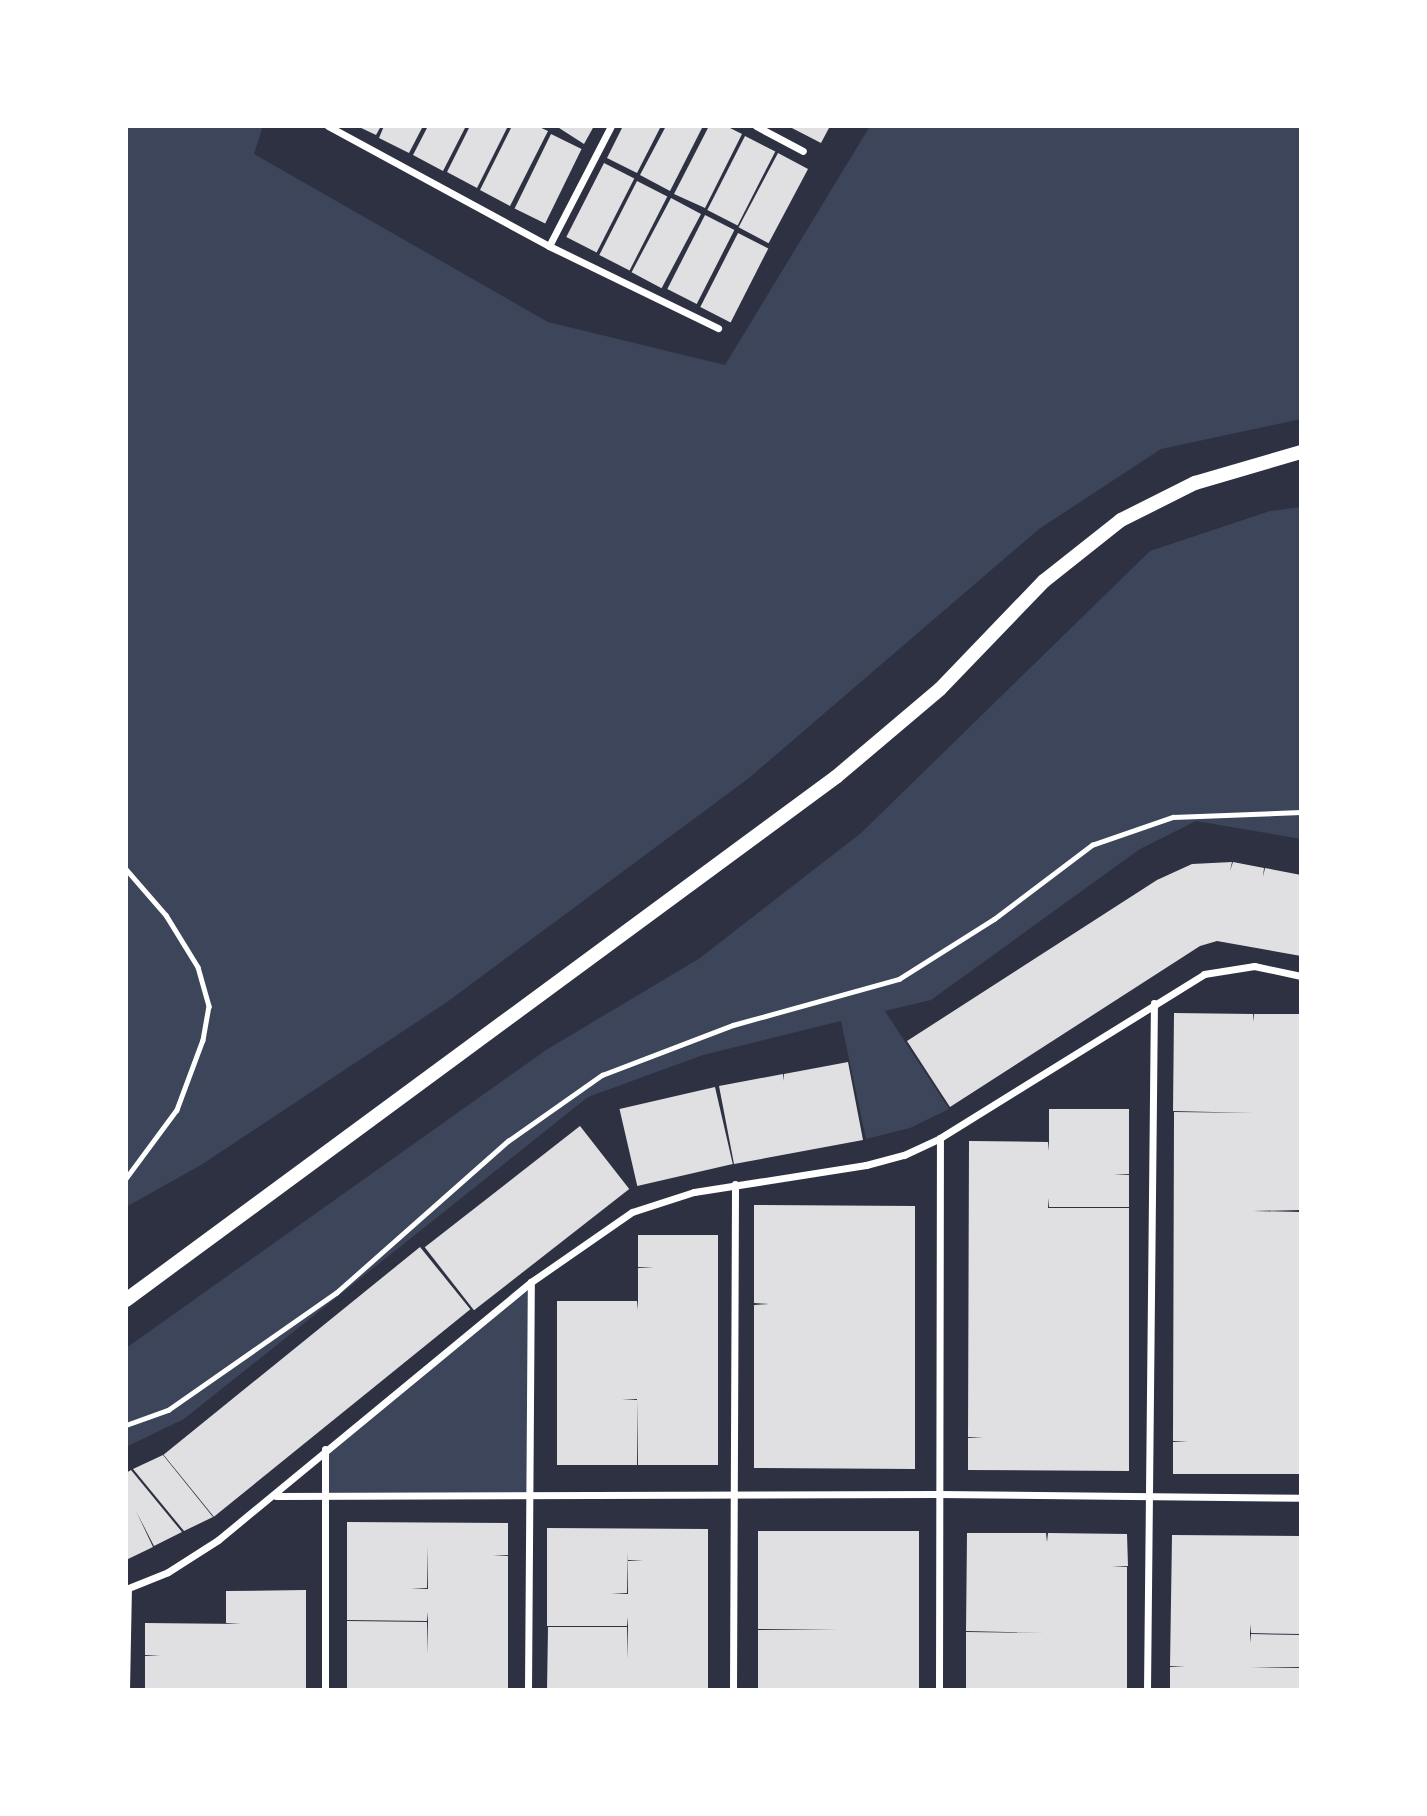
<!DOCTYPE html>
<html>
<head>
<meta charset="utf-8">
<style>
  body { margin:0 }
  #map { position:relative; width:1427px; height:1816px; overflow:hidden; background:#2d3142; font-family:Cabin,sans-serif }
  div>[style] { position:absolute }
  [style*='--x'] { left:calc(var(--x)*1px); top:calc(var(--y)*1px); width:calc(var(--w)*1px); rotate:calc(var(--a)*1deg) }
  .green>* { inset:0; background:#3c4559 }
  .building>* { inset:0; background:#e0e0e3; transform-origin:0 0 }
  .path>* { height:4.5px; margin:-2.25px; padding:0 2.25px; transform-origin:2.25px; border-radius:2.25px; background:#fff }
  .minor>* { height:7px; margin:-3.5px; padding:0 3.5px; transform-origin:3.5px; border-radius:3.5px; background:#fff }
  .secondary>* { height:14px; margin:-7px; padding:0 7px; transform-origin:7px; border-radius:7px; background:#fff }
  span { translate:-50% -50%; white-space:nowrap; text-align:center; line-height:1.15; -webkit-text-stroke:7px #fff; paint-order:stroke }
  .frame { position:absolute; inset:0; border:128px solid #fff; pointer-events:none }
</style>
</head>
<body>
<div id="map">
  <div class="green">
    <i style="clip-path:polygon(126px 126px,263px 126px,254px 154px,548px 322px,725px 365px,870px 126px,1301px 126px,1301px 419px,1161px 449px,1039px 529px,749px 778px,447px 1002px,201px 1165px,126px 1207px)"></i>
    <i style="clip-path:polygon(1301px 507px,1301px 839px,1196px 821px,1140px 849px,931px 1000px,885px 1011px,949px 1109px,910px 1128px,866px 1139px,841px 1021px,703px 1055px,588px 1097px,184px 1419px,126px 1447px,126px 1348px,546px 1050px,700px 958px,861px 833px,1150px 551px,1270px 511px)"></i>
    <i style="clip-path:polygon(531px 1282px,528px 1496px,325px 1497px,325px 1449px)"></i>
  </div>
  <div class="building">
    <i style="clip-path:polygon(357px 126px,381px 126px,376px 135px)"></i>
    <i style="clip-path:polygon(384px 126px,423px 126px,409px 153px,379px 138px)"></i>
    <i style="clip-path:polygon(428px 126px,466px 126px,443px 171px,413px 155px)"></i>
    <i style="clip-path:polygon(470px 126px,508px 126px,477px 188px,447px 172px)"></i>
    <i style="clip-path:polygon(512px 126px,537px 126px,548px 131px,510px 206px,480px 190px)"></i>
    <i style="clip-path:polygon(556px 126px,594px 126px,584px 144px)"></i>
    <i style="clip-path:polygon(623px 126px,661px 126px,637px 173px,607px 158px)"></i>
    <i style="clip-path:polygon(666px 126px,703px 126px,670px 191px,640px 175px)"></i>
    <i style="clip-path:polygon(709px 126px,726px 126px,742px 134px,705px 208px,674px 194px)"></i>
    <i style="clip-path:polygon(788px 126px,830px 126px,821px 143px)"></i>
    <i style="left:551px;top:134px;width:34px;height:83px;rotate:26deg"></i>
    <i style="left:745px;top:136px;width:34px;height:83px;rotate:27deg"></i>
    <i style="left:778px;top:153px;width:34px;height:84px;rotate:28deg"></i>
    <i style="left:604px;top:163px;width:34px;height:83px;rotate:27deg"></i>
    <i style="left:637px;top:181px;width:34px;height:83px;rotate:27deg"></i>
    <i style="left:671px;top:198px;width:34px;height:84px;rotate:28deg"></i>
    <i style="left:705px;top:215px;width:33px;height:83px;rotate:27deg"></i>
    <i style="left:738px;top:233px;width:34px;height:83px;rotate:27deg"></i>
    <i style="clip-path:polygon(1232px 862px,1230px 871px,1233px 862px,1264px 868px,1263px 877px,1265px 868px,1301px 875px,1301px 956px,1217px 941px,1200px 946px,950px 1107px,907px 1041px,1157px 880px,1192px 864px)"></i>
    <i style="clip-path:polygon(1174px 1013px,1253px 1014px,1253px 1022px,1254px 1014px,1301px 1014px,1301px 1210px,1253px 1211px,1301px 1212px,1301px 1474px,1173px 1474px,1173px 1442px,1188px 1442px,1173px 1441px,1174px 1112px,1254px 1113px,1173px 1111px)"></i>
    <i style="clip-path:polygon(848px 1062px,863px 1140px,734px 1164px,719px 1086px,783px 1074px,784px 1081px,784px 1074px)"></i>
    <i style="left:715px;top:1087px;width:79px;height:98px;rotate:77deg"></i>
    <i style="clip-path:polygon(1049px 1109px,1129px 1109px,1129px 1174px,1114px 1174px,1129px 1175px,1129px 1207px,1049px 1207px,1048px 1198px,1048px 1208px,1129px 1208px,1129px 1471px,968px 1470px,968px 1438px,983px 1438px,968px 1437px,969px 1141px,1048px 1142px,1049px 1151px)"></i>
    <i style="left:580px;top:1126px;width:80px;height:197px;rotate:52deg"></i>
    <i style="clip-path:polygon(754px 1205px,915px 1206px,915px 1469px,754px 1468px,754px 1305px,769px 1304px,754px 1303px)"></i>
    <i style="clip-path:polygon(638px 1235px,718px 1235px,718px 1465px,638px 1465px,637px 1399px,622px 1399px,637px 1400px,637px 1465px,557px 1465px,557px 1301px,637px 1301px,638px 1310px,638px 1268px,654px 1268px,638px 1267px)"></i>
    <i style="left:420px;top:1247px;width:80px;height:330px;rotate:51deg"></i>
    <i style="clip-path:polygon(163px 1455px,213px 1517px,184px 1531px,133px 1469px)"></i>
    <i style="clip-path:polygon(131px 1470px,182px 1532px,154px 1546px,136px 1511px,153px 1547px,126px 1560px,126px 1473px)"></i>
    <i style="clip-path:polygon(evenodd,347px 1522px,508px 1523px,508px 1555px,493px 1555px,508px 1556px,508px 1690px,347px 1690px,347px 1621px,427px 1622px,428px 1654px,428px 1621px,427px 1612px,427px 1621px,347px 1620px,347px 1522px,427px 1546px,428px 1589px,411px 1589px,427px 1588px,427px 1546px)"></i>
    <i style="clip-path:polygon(evenodd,547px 1528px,708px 1529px,708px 1690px,547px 1690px,548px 1627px,627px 1627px,628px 1660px,628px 1626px,627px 1617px,627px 1626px,547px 1626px,547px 1528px,628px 1551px,628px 1560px,643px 1561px,628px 1561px,628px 1594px,611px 1594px,627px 1593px,628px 1551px)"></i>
    <i style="clip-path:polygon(758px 1531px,919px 1531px,919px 1690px,758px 1690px,758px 1630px,839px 1630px,758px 1629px)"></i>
    <i style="clip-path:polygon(967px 1533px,1046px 1533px,1047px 1542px,1048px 1533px,1127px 1534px,1128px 1566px,1112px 1567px,1127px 1567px,1127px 1690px,966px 1690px,966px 1632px,1047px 1633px,966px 1631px)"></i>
    <i style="clip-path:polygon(1172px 1535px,1301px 1536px,1301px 1634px,1251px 1633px,1250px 1624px,1250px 1643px,1251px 1634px,1301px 1635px,1301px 1667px,1250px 1667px,1301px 1668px,1301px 1690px,1170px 1690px,1170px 1667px,1185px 1666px,1170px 1666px)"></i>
    <i style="clip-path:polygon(306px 1590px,306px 1690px,145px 1690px,145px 1656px,160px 1656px,145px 1655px,145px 1623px,241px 1624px,226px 1623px,226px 1591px)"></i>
  </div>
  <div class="path">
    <i style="--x:126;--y:869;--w:61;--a:49"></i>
    <i style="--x:166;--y:915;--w:61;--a:58.4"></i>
    <i style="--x:198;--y:967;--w:41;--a:74.2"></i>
    <i style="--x:209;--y:1006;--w:35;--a:100"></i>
    <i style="--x:203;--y:1040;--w:75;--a:110.4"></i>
    <i style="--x:177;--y:1110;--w:86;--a:126.5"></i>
    <i style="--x:126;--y:1425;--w:45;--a:-19.7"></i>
    <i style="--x:168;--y:1410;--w:205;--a:-34.9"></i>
    <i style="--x:336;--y:1293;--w:230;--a:-41.5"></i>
    <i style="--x:508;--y:1141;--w:115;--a:-35.1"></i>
    <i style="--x:602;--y:1075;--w:140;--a:-20.9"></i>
    <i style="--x:733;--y:1025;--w:172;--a:-15.5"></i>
    <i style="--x:899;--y:979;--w:112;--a:-32.3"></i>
    <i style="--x:994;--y:919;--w:123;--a:-37.1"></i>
    <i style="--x:1092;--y:845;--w:86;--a:-19.1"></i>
    <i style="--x:1173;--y:817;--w:128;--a:-2.2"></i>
  </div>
  <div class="minor">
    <i style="--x:328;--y:126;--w:251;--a:28.5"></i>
    <i style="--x:549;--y:246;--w:188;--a:25.9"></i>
    <i style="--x:756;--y:126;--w:53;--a:28"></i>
    <i style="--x:549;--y:246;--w:135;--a:-62.7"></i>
    <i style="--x:276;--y:1496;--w:662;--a:-0.17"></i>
    <i style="--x:938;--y:1494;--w:363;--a:0.6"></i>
    <i style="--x:126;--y:1589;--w:45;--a:-22"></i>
    <i style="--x:168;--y:1572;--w:59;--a:-32.6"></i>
    <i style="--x:218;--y:1540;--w:406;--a:-39.5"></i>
    <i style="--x:531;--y:1282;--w:123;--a:-34.7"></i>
    <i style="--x:632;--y:1212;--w:65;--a:-17.9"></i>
    <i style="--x:694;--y:1192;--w:174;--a:-8.9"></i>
    <i style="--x:866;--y:1165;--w:39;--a:-15"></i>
    <i style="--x:904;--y:1155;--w:40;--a:-25"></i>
    <i style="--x:940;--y:1138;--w:311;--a:-31.8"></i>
    <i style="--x:1204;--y:974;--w:51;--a:-9.1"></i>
    <i style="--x:1254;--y:966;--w:48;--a:12"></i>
    <i style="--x:126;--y:1690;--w:101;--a:-88.9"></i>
    <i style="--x:325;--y:1690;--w:241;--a:-90"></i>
    <i style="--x:528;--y:1690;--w:408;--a:-89.6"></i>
    <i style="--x:733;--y:1690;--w:506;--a:-89.77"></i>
    <i style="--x:939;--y:1690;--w:552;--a:-89.9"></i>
    <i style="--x:1147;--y:1690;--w:687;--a:-89.42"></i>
  </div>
  <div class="secondary">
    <i style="--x:126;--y:1300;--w:882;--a:-36.38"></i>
    <i style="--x:836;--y:777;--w:136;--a:-40.2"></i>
    <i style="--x:940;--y:689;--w:150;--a:-46.1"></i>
    <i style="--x:1044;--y:581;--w:98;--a:-38.4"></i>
    <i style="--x:1121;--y:520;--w:83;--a:-26.6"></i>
    <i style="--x:1195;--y:483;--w:110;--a:-16.3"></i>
  </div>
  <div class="frame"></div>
</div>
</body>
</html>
